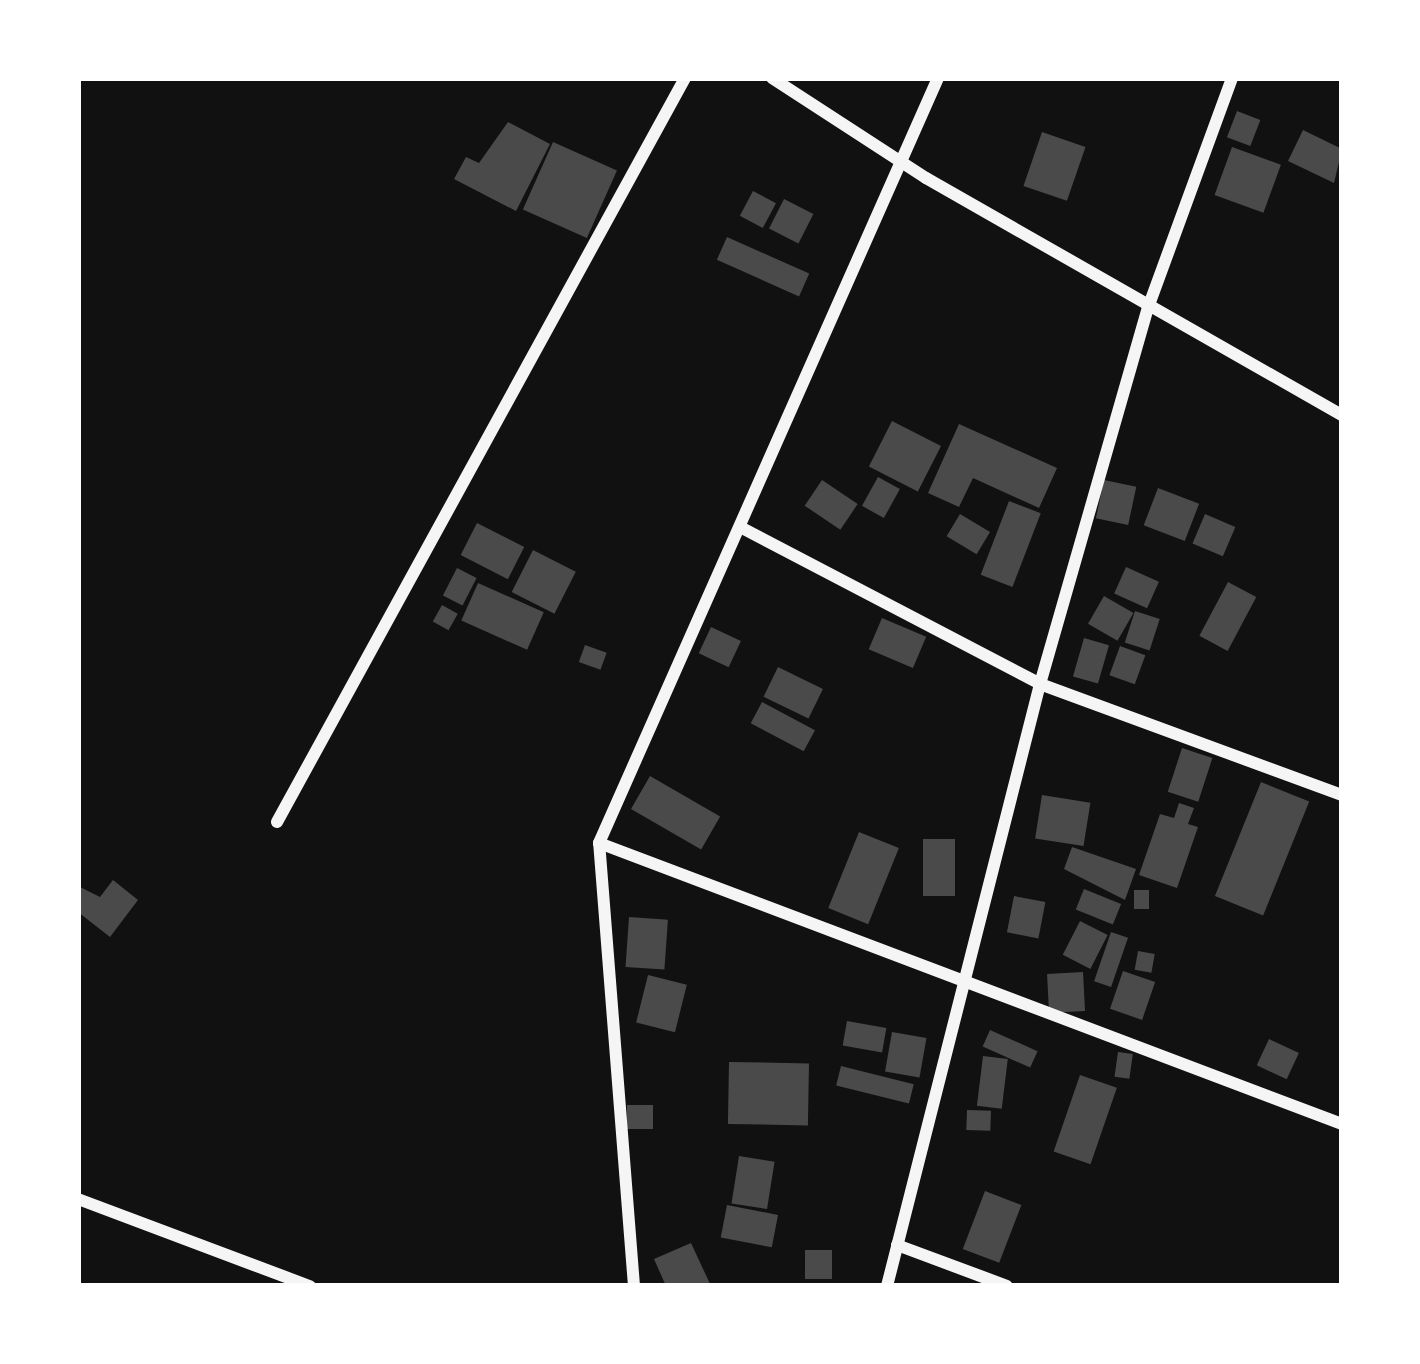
<!DOCTYPE html>
<html>
<head>
<meta charset="utf-8">
<style>
  body { margin:0 }
  #map { position:relative; width:1420px; height:1364px; overflow:hidden; background:#111; font-family:Signika,sans-serif }
  div>[style] { position:absolute }
  [style*='--x'] { left:calc(var(--x)*1px); top:calc(var(--y)*1px); width:calc(var(--w)*1px); rotate:calc(var(--a)*1deg) }
  .building>* { inset:0; background:#4a4a4a; transform-origin:0 0 }
  .minor>* { height:12px; margin:-6px; padding:0 6px; transform-origin:6px; border-radius:6px; background:#f5f5f5 }
  span { translate:-50% -50%; white-space:nowrap; text-align:center; line-height:1.15; -webkit-text-stroke:9px #fff; paint-order:stroke }
  .frame { position:absolute; inset:0; border:81px solid #fff; pointer-events:none }
</style>
</head>
<body>
<div id="map">
  <div class="building">
    <i style="left:1237px;top:111px;width:25px;height:28px;rotate:21deg"></i>
    <i style="clip-path:polygon(508px 122px,550px 144px,516px 211px,454px 179px,466px 157px,479px 163px)"></i>
    <i style="clip-path:polygon(1303px 130px,1342px 149px,1334px 183px,1288px 161px)"></i>
    <i style="left:1042px;top:132px;width:46px;height:57px;rotate:19deg"></i>
    <i style="left:553px;top:142px;width:70px;height:74px;rotate:24deg"></i>
    <i style="left:1232px;top:147px;width:52px;height:51px;rotate:20deg"></i>
    <i style="left:753px;top:191px;width:26px;height:28px;rotate:28deg"></i>
    <i style="left:784px;top:199px;width:33px;height:33px;rotate:27deg"></i>
    <i style="left:727px;top:237px;width:90px;height:25px;rotate:24deg"></i>
    <i style="left:892px;top:421px;width:55px;height:51px;rotate:27deg"></i>
    <i style="clip-path:polygon(959px 424px,1057px 468px,1039px 508px,973px 478px,959px 507px,928px 493px)"></i>
    <i style="left:878px;top:477px;width:25px;height:33px;rotate:29deg"></i>
    <i style="left:822px;top:480px;width:43px;height:31px;rotate:34deg"></i>
    <i style="left:1104px;top:480px;width:33px;height:39px;rotate:12deg"></i>
    <i style="left:1158px;top:488px;width:44px;height:40px;rotate:21deg"></i>
    <i style="left:1009px;top:501px;width:34px;height:79px;rotate:21deg"></i>
    <i style="left:960px;top:514px;width:35px;height:26px;rotate:31deg"></i>
    <i style="left:1205px;top:514px;width:33px;height:32px;rotate:23deg"></i>
    <i style="left:477px;top:523px;width:53px;height:36px;rotate:27deg"></i>
    <i style="left:533px;top:550px;width:48px;height:47px;rotate:27deg"></i>
    <i style="left:1126px;top:567px;width:36px;height:29px;rotate:24deg"></i>
    <i style="left:457px;top:568px;width:22px;height:31px;rotate:27deg"></i>
    <i style="left:1228px;top:582px;width:32px;height:61px;rotate:28deg"></i>
    <i style="left:478px;top:583px;width:72px;height:41px;rotate:24deg"></i>
    <i style="left:1104px;top:596px;width:34px;height:32px;rotate:30deg"></i>
    <i style="left:442px;top:605px;width:18px;height:19px;rotate:29deg"></i>
    <i style="left:1135px;top:611px;width:26px;height:33px;rotate:18deg"></i>
    <i style="left:882px;top:618px;width:48px;height:34px;rotate:23deg"></i>
    <i style="left:711px;top:627px;width:33px;height:29px;rotate:25deg"></i>
    <i style="left:1084px;top:638px;width:26px;height:40px;rotate:16deg"></i>
    <i style="left:585px;top:645px;width:23px;height:18px;rotate:20deg"></i>
    <i style="left:1120px;top:646px;width:27px;height:31px;rotate:20deg"></i>
    <i style="left:778px;top:667px;width:50px;height:33px;rotate:26deg"></i>
    <i style="left:762px;top:702px;width:60px;height:24px;rotate:28deg"></i>
    <i style="left:1182px;top:748px;width:32px;height:46px;rotate:18deg"></i>
    <i style="left:650px;top:776px;width:81px;height:38px;rotate:30deg"></i>
    <i style="left:1261px;top:782px;width:52px;height:123px;rotate:22deg"></i>
    <i style="left:1042px;top:795px;width:49px;height:44px;rotate:9deg"></i>
    <i style="clip-path:polygon(1179px 803px,1194px 808px,1188px 824px,1198px 827px,1177px 888px,1139px 875px,1160px 814px,1174px 818px)"></i>
    <i style="left:859px;top:832px;width:43px;height:82px;rotate:22deg"></i>
    <i style="left:923px;top:839px;width:32px;height:57px"></i>
    <i style="clip-path:polygon(1072px 847px,1136px 869px,1125px 900px,1064px 869px)"></i>
    <i style="clip-path:polygon(113px 880px,138px 900px,110px 937px,78px 912px,78px 886px,100px 897px)"></i>
    <i style="left:1084px;top:889px;width:40px;height:22px;rotate:22deg"></i>
    <i style="left:1134px;top:890px;width:15px;height:19px"></i>
    <i style="left:1014px;top:896px;width:32px;height:37px;rotate:11deg"></i>
    <i style="left:629px;top:917px;width:39px;height:50px;rotate:4deg"></i>
    <i style="left:1080px;top:921px;width:31px;height:38px;rotate:27deg"></i>
    <i style="left:1111px;top:932px;width:18px;height:52px;rotate:19deg"></i>
    <i style="left:1138px;top:951px;width:17px;height:19px;rotate:10deg"></i>
    <i style="left:1123px;top:971px;width:34px;height:40px;rotate:19deg"></i>
    <i style="left:1083px;top:972px;width:39px;height:36px;rotate:87deg"></i>
    <i style="left:648px;top:975px;width:40px;height:49px;rotate:14deg"></i>
    <i style="left:847px;top:1021px;width:40px;height:25px;rotate:10deg"></i>
    <i style="left:990px;top:1030px;width:52px;height:18px;rotate:24deg"></i>
    <i style="left:892px;top:1032px;width:35px;height:40px;rotate:10deg"></i>
    <i style="left:1269px;top:1039px;width:33px;height:29px;rotate:25deg"></i>
    <i style="left:1118px;top:1052px;width:15px;height:25px;rotate:8deg"></i>
    <i style="left:983px;top:1056px;width:25px;height:50px;rotate:7deg"></i>
    <i style="left:729px;top:1062px;width:80px;height:62px;rotate:1deg"></i>
    <i style="left:841px;top:1066px;width:75px;height:20px;rotate:14deg"></i>
    <i style="left:1080px;top:1075px;width:39px;height:81px;rotate:19deg"></i>
    <i style="left:627px;top:1105px;width:26px;height:24px"></i>
    <i style="left:967px;top:1110px;width:24px;height:20px;rotate:2deg"></i>
    <i style="left:739px;top:1156px;width:36px;height:48px;rotate:9deg"></i>
    <i style="left:985px;top:1191px;width:39px;height:62px;rotate:21deg"></i>
    <i style="left:727px;top:1205px;width:52px;height:33px;rotate:11deg"></i>
    <i style="clip-path:polygon(691px 1243px,711px 1286px,666px 1286px,654px 1259px)"></i>
    <i style="left:805px;top:1250px;width:27px;height:29px"></i>
  </div>
  <div class="minor">
    <i style="--x:772;--y:78;--w:184;--a:33"></i>
    <i style="--x:926;--y:178;--w:479;--a:29.7"></i>
    <i style="--x:742;--y:528;--w:336;--a:27.6"></i>
    <i style="--x:1040;--y:684;--w:322;--a:20.2"></i>
    <i style="--x:277;--y:822;--w:849;--a:-61.26"></i>
    <i style="--x:599;--y:843;--w:794;--a:20.72"></i>
    <i style="--x:78;--y:1199;--w:248;--a:20.6"></i>
    <i style="--x:897;--y:1245;--w:117;--a:20.4"></i>
    <i style="--x:634;--y:1286;--w:444;--a:-94.5"></i>
    <i style="--x:599;--y:843;--w:837;--a:-66.1"></i>
    <i style="--x:887;--y:1286;--w:621;--a:-75.74"></i>
    <i style="--x:1040;--y:684;--w:394;--a:-74"></i>
    <i style="--x:1149;--y:305;--w:242;--a:-69.9"></i>
  </div>
  <div class="frame"></div>
</div>
</body>
</html>
